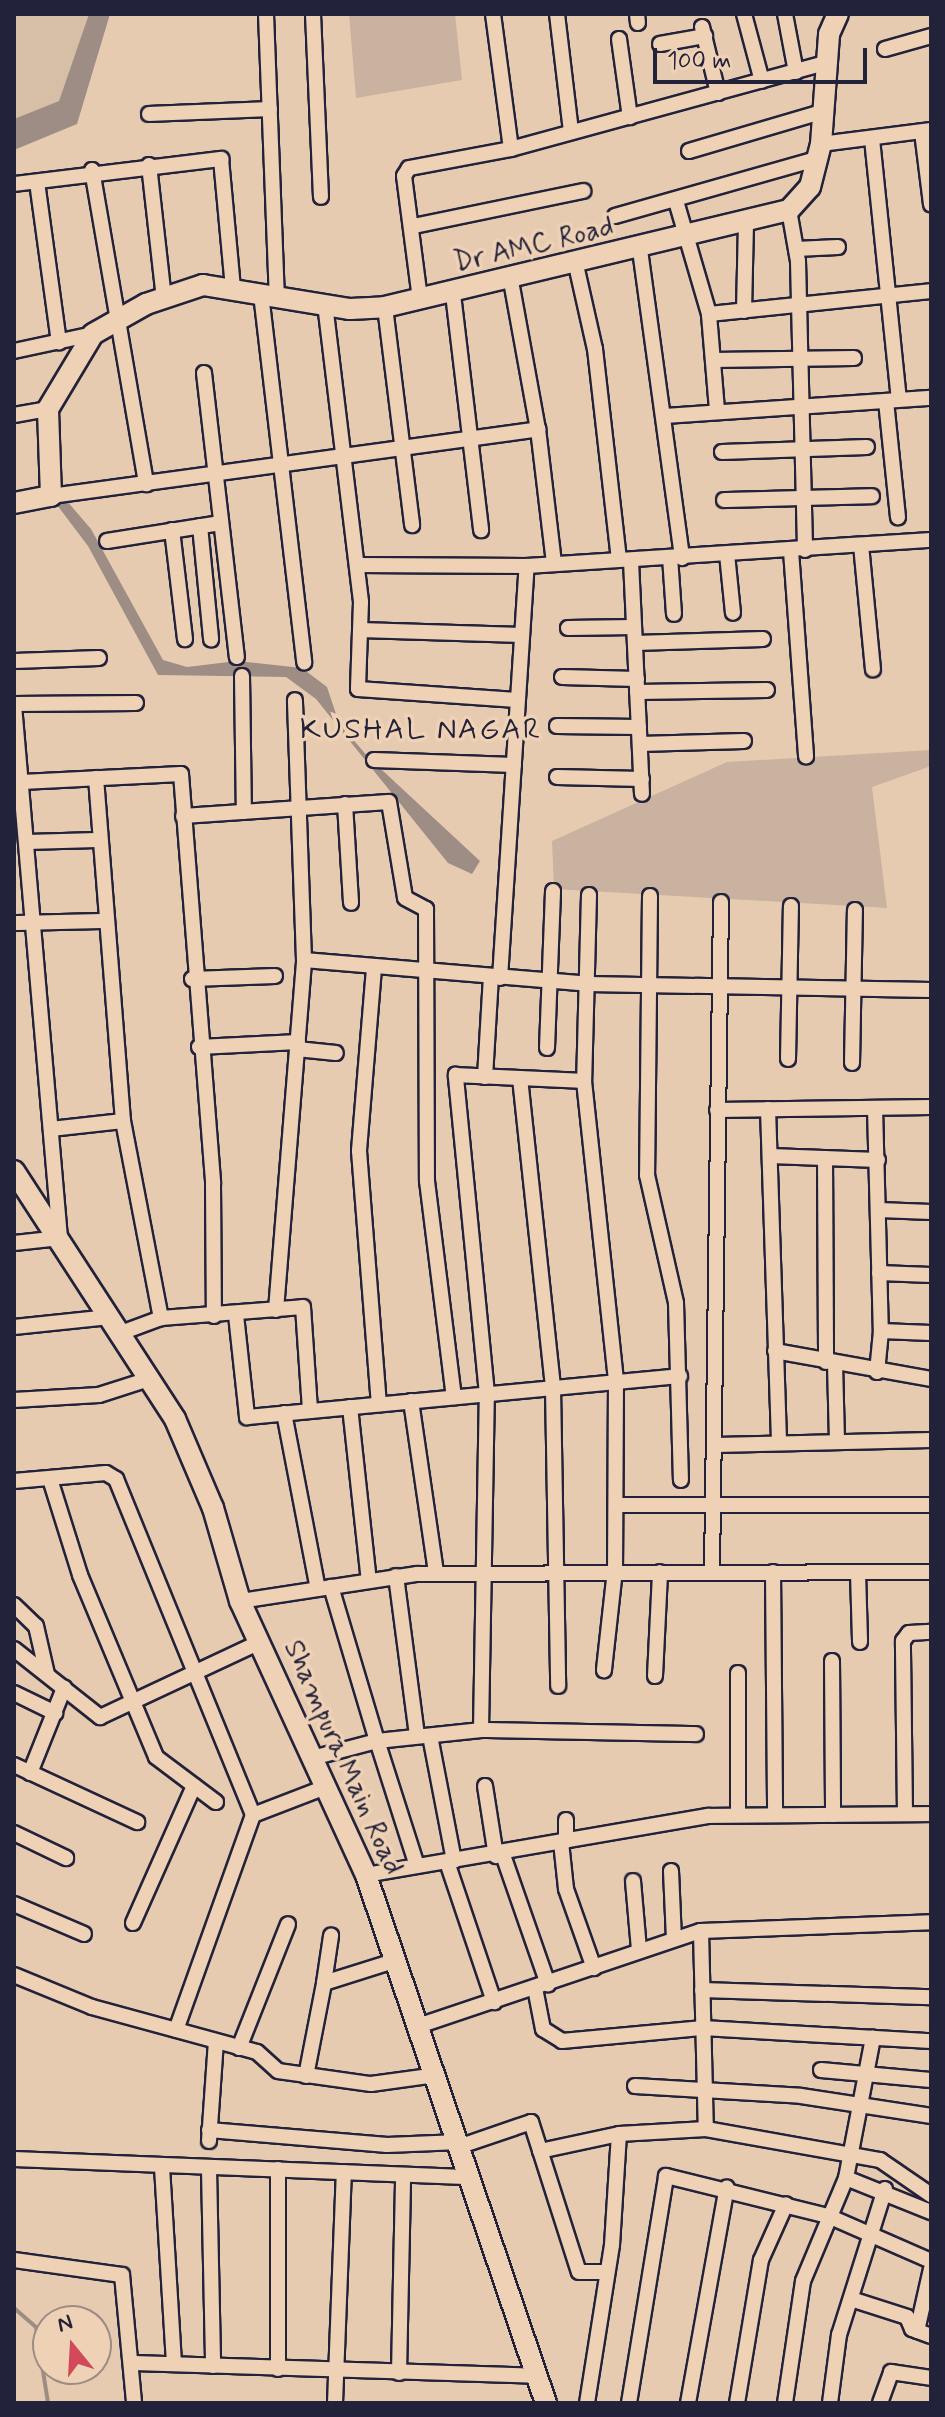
<!DOCTYPE html>
<html>
<head>
<meta charset="utf-8">
<style>
  body { margin:0 }
  #map { position:relative; width:945px; height:2417px; overflow:hidden; background:#e7cbb0; font-family:Mynerve,sans-serif }
  div>[style] { position:absolute }
  [style*='--x'] { left:calc(var(--x)*1px); top:calc(var(--y)*1px); width:calc(var(--w)*1px); rotate:calc(var(--a)*1deg) }
  .built>* { inset:0; background:#d7bea7 }
  .green>* { inset:0; background:#c9b29f }
  .water>* { inset:0; background:#9e8d85 }
  .stream>* { height:4px; margin:-2px; padding:0 2px; transform-origin:2px; border-radius:2px; background:#9e8d85 }
  .roads { filter:drop-shadow(2px 0 #22223b) drop-shadow(-2px 0 #22223b) drop-shadow(0 2px #22223b) drop-shadow(0 -2px #22223b) }
  .street>* { height:14px; margin:-7px; padding:0 7px; transform-origin:7px; border-radius:7px; background:#efd2b5 }
  .secondary>* { height:20px; margin:-10px; padding:0 10px; transform-origin:10px; border-radius:10px; background:#efd2b5 }
  span { translate:-50% -50%; white-space:nowrap; text-align:center; line-height:1.15; -webkit-text-stroke:7px #efd2b5; paint-order:stroke }
  .street-label { font-size:28px; color:#22223b }
  .neighbourhood-label { font-size:30px; color:#22223b; letter-spacing:2px }
  .frame { position:absolute; inset:0; border:16px solid #22223b; pointer-events:none }
  .north { position:absolute; left:32px; top:2305px; width:80px; height:80px; box-sizing:border-box; background:#efd2b5; border:2px solid #9d8c84; border-radius:50%; rotate:342deg; font-size:22px; font-weight:700; line-height:32px; text-align:center; color:#22223b }
  .north::after { content:''; display:block; margin:auto; width:28px; height:36px; background:#d1495b; clip-path:polygon(50% 0,100% 100%,50% 72%,0 100%) }
  .scale { position:absolute; left:653px; top:48px; width:214px; height:36px; box-sizing:border-box; border:4px solid #22223b; border-top:0; padding-left:10px; font-size:24px; line-height:28px; white-space:nowrap; color:#22223b; -webkit-text-stroke:6px #efd2b5; paint-order:stroke }
</style>
</head>
<body>
<div id="map">
  <div class="built">
    <i style="clip-path:polygon(14px 14px,89px 14px,59px 101px,14px 119px)"></i>
  </div>
  <div class="green">
    <i style="clip-path:polygon(349px 14px,455px 14px,462px 80px,356px 98px)"></i>
    <i style="clip-path:polygon(931px 750px,931px 766px,872px 787px,887px 908px,554px 889px,552px 841px,727px 762px)"></i>
  </div>
  <div class="water">
    <i style="clip-path:polygon(89px 14px,110px 14px,77px 124px,14px 150px,14px 119px,59px 101px)"></i>
    <i style="clip-path:polygon(66px 500px,91px 529px,163px 660px,187px 667px,237px 661px,302px 668px,327px 687px,339px 723px,368px 757px,480px 861px,472px 874px,448px 863px,316px 699px,286px 677px,158px 675px,88px 546px,54px 501px)"></i>
  </div>
  <div class="stream">
    <i style="--x:14;--y:2308;--w:29;--a:41"></i>
    <i style="--x:36;--y:2327;--w:77;--a:81"></i>
  </div>
  <div class="roads">
    <div class="street">
      <i style="--x:266;--y:14;--w:283;--a:87.8"></i>
      <i style="--x:313;--y:14;--w:183;--a:87.5"></i>
      <i style="--x:493;--y:14;--w:136;--a:82.4"></i>
      <i style="--x:557;--y:14;--w:119;--a:83.2"></i>
      <i style="--x:637;--y:14;--w:9;--a:84"></i>
      <i style="--x:744;--y:14;--w:69;--a:75"></i>
      <i style="--x:785;--y:14;--w:59;--a:79.3"></i>
      <i style="--x:702;--y:27;--w:68;--a:76.4"></i>
      <i style="--x:619;--y:39;--w:79;--a:82"></i>
      <i style="--x:660;--y:44;--w:46;--a:-10.1"></i>
      <i style="--x:885;--y:49;--w:48;--a:-15.8"></i>
      <i style="--x:149;--y:114;--w:121;--a:-2.4"></i>
      <i style="--x:922;--y:132;--w:73;--a:82.9"></i>
      <i style="--x:872;--y:139;--w:262;--a:84.1"></i>
      <i style="--x:821;--y:144;--w:111;--a:-7.3"></i>
      <i style="--x:689;--y:151;--w:142;--a:-16.4"></i>
      <i style="--x:149;--y:165;--w:134;--a:83.6"></i>
      <i style="--x:92;--y:170;--w:319;--a:80.2"></i>
      <i style="--x:37;--y:182;--w:162;--a:82.2"></i>
      <i style="--x:14;--y:184;--w:209;--a:-6.9"></i>
      <i style="--x:221;--y:159;--w:131;--a:84.7"></i>
      <i style="--x:676;--y:201;--w:118;--a:73.7"></i>
      <i style="--x:789;--y:210;--w:52;--a:80"></i>
      <i style="--x:798;--y:261;--w:289;--a:88.6"></i>
      <i style="--x:615;--y:216;--w:210;--a:-15.8"></i>
      <i style="--x:414;--y:226;--w:173;--a:-11.7"></i>
      <i style="--x:796;--y:249;--w:42;--a:-2.7"></i>
      <i style="--x:640;--y:250;--w:311;--a:82.2"></i>
      <i style="--x:576;--y:265;--w:86;--a:77.3"></i>
      <i style="--x:595;--y:349;--w:211;--a:83.5"></i>
      <i style="--x:511;--y:281;--w:150;--a:79.7"></i>
      <i style="--x:261;--y:294;--w:371;--a:83.3"></i>
      <i style="--x:453;--y:294;--w:238;--a:83.2"></i>
      <i style="--x:420;--y:299;--w:124;--a:-97.4"></i>
      <i style="--x:404;--y:176;--w:9;--a:-58"></i>
      <i style="--x:409;--y:168;--w:104;--a:-10.6"></i>
      <i style="--x:511;--y:149;--w:329;--a:-15.3"></i>
      <i style="--x:325;--y:304;--w:300;--a:83.1"></i>
      <i style="--x:361;--y:602;--w:87;--a:92"></i>
      <i style="--x:358;--y:689;--w:159;--a:4"></i>
      <i style="--x:385;--y:307;--w:220;--a:82.9"></i>
      <i style="--x:744;--y:311;--w:88;--a:-88.7"></i>
      <i style="--x:14;--y:351;--w:81;--a:-12.1"></i>
      <i style="--x:713;--y:360;--w:141;--a:-0.8"></i>
      <i style="--x:204;--y:373;--w:286;--a:83.4"></i>
      <i style="--x:886;--y:401;--w:117;--a:84.1"></i>
      <i style="--x:717;--y:410;--w:96;--a:-94.8"></i>
      <i style="--x:709;--y:314;--w:223;--a:-5.9"></i>
      <i style="--x:14;--y:415;--w:35;--a:-10"></i>
      <i style="--x:665;--y:416;--w:267;--a:-3.9"></i>
      <i style="--x:722;--y:452;--w:145;--a:-2"></i>
      <i style="--x:51;--y:496;--w:492;--a:-7.8"></i>
      <i style="--x:538;--y:429;--w:135;--a:83.2"></i>
      <i style="--x:724;--y:500;--w:148;--a:-1.5"></i>
      <i style="--x:200;--y:526;--w:114;--a:84.4"></i>
      <i style="--x:172;--y:530;--w:110;--a:83.2"></i>
      <i style="--x:107;--y:541;--w:115;--a:-9"></i>
      <i style="--x:861;--y:545;--w:125;--a:84.5"></i>
      <i style="--x:791;--y:551;--w:206;--a:85.8"></i>
      <i style="--x:727;--y:554;--w:59;--a:84.2"></i>
      <i style="--x:670;--y:557;--w:57;--a:86"></i>
      <i style="--x:631;--y:561;--w:233;--a:87.3"></i>
      <i style="--x:358;--y:565;--w:169;--a:0.3"></i>
      <i style="--x:527;--y:566;--w:405;--a:-3.7"></i>
      <i style="--x:568;--y:628;--w:66;--a:-0.9"></i>
      <i style="--x:360;--y:630;--w:162;--a:1.8"></i>
      <i style="--x:635;--y:643;--w:128;--a:-1.8"></i>
      <i style="--x:14;--y:661;--w:85;--a:-2"></i>
      <i style="--x:242;--y:676;--w:136;--a:89.2"></i>
      <i style="--x:562;--y:677;--w:75;--a:1.5"></i>
      <i style="--x:637;--y:692;--w:130;--a:-0.9"></i>
      <i style="--x:14;--y:704;--w:122;--a:-0.5"></i>
      <i style="--x:14;--y:705;--w:535;--a:85.07"></i>
      <i style="--x:60;--y:1238;--w:46;--a:173.8"></i>
      <i style="--x:557;--y:726;--w:82;--a:0.7"></i>
      <i style="--x:640;--y:744;--w:104;--a:-1.7"></i>
      <i style="--x:374;--y:760;--w:140;--a:2"></i>
      <i style="--x:557;--y:777;--w:85;--a:1.3"></i>
      <i style="--x:96;--y:778;--w:344;--a:85.5"></i>
      <i style="--x:123;--y:1121;--w:201;--a:79.1"></i>
      <i style="--x:22;--y:782;--w:159;--a:-2.9"></i>
      <i style="--x:181;--y:774;--w:411;--a:85.5"></i>
      <i style="--x:213;--y:1184;--w:132;--a:89.6"></i>
      <i style="--x:345;--y:804;--w:99;--a:86.5"></i>
      <i style="--x:183;--y:816;--w:206;--a:-3.9"></i>
      <i style="--x:389;--y:802;--w:97;--a:80.5"></i>
      <i style="--x:405;--y:898;--w:24;--a:28"></i>
      <i style="--x:426;--y:909;--w:272;--a:89.8"></i>
      <i style="--x:427;--y:1181;--w:218;--a:82.9"></i>
      <i style="--x:27;--y:842;--w:70;--a:-1.6"></i>
      <i style="--x:589;--y:895;--w:186;--a:91.5"></i>
      <i style="--x:584;--y:1081;--w:303;--a:83.9"></i>
      <i style="--x:616;--y:1382;--w:188;--a:90.3"></i>
      <i style="--x:615;--y:1570;--w:101;--a:96.3"></i>
      <i style="--x:650;--y:896;--w:279;--a:90.6"></i>
      <i style="--x:647;--y:1175;--w:131;--a:77.2"></i>
      <i style="--x:676;--y:1303;--w:177;--a:88.4"></i>
      <i style="--x:14;--y:923;--w:91;--a:-1.3"></i>
      <i style="--x:304;--y:960;--w:285;--a:4.8"></i>
      <i style="--x:588;--y:984;--w:343;--a:1"></i>
      <i style="--x:374;--y:968;--w:184;--a:94.7"></i>
      <i style="--x:359;--y:1151;--w:254;--a:85.5"></i>
      <i style="--x:500;--y:978;--w:413;--a:-86.3"></i>
      <i style="--x:192;--y:979;--w:83;--a:-2.1"></i>
      <i style="--x:199;--y:1047;--w:99;--a:-2.9"></i>
      <i style="--x:547;--y:1048;--w:157;--a:-87.8"></i>
      <i style="--x:297;--y:1049;--w:39;--a:6"></i>
      <i style="--x:788;--y:1059;--w:153;--a:-88.9"></i>
      <i style="--x:852;--y:1063;--w:153;--a:-88.9"></i>
      <i style="--x:485;--y:1077;--w:100;--a:-86.6"></i>
      <i style="--x:520;--y:1078;--w:312;--a:83.9"></i>
      <i style="--x:553;--y:1388;--w:298;--a:89"></i>
      <i style="--x:875;--y:1108;--w:223;--a:88.5"></i>
      <i style="--x:881;--y:1331;--w:50;--a:2.3"></i>
      <i style="--x:768;--y:1109;--w:334;--a:88.1"></i>
      <i style="--x:717;--y:1110;--w:214;--a:-0.8"></i>
      <i style="--x:51;--y:1129;--w:72;--a:-6.3"></i>
      <i style="--x:770;--y:1156;--w:108;--a:2.1"></i>
      <i style="--x:825;--y:1158;--w:204;--a:89.7"></i>
      <i style="--x:879;--y:1210;--w:52;--a:2.2"></i>
      <i style="--x:879;--y:1273;--w:52;--a:2.2"></i>
      <i style="--x:276;--y:1310;--w:351;--a:-85.4"></i>
      <i style="--x:304;--y:960;--w:260;--a:-92"></i>
      <i style="--x:236;--y:1315;--w:103;--a:83.8"></i>
      <i style="--x:247;--y:1417;--w:435;--a:-5.4"></i>
      <i style="--x:14;--y:1327;--w:96;--a:-6"></i>
      <i style="--x:118;--y:1334;--w:46;--a:-20.4"></i>
      <i style="--x:161;--y:1318;--w:142;--a:-4.4"></i>
      <i style="--x:303;--y:1307;--w:104;--a:86.1"></i>
      <i style="--x:775;--y:1351;--w:158;--a:10.2"></i>
      <i style="--x:835;--y:1364;--w:78;--a:88.5"></i>
      <i style="--x:877;--y:1372;--w:41;--a:-84.4"></i>
      <i style="--x:14;--y:1400;--w:85;--a:-3.4"></i>
      <i style="--x:99;--y:1395;--w:52;--a:-17.7"></i>
      <i style="--x:411;--y:1401;--w:174;--a:81.7"></i>
      <i style="--x:350;--y:1407;--w:175;--a:83.8"></i>
      <i style="--x:284;--y:1413;--w:179;--a:79.1"></i>
      <i style="--x:716;--y:1445;--w:215;--a:-1.3"></i>
      <i style="--x:50;--y:1479;--w:101;--a:72.6"></i>
      <i style="--x:80;--y:1575;--w:197;--a:67.3"></i>
      <i style="--x:156;--y:1757;--w:75;--a:36.9"></i>
      <i style="--x:14;--y:1481;--w:92;--a:-5"></i>
      <i style="--x:106;--y:1473;--w:12;--a:31"></i>
      <i style="--x:116;--y:1479;--w:363;--a:67.8"></i>
      <i style="--x:253;--y:1815;--w:228;--a:109.7"></i>
      <i style="--x:617;--y:1505;--w:314;--a:0"></i>
      <i style="--x:712;--y:1572;--w:670;--a:-89.23"></i>
      <i style="--x:773;--y:1572;--w:243;--a:89.5"></i>
      <i style="--x:858;--y:1573;--w:69;--a:88.3"></i>
      <i style="--x:396;--y:1576;--w:161;--a:82.5"></i>
      <i style="--x:240;--y:1601;--w:179;--a:-8.7"></i>
      <i style="--x:417;--y:1574;--w:514;--a:-0.22"></i>
      <i style="--x:14;--y:1605;--w:30;--a:44"></i>
      <i style="--x:36;--y:1626;--w:49;--a:77.1"></i>
      <i style="--x:14;--y:1649;--w:110;--a:38.3"></i>
      <i style="--x:100;--y:1717;--w:177;--a:-25.1"></i>
      <i style="--x:832;--y:1661;--w:154;--a:89.6"></i>
      <i style="--x:738;--y:1673;--w:142;--a:90"></i>
      <i style="--x:655;--y:1676;--w:104;--a:-87.2"></i>
      <i style="--x:14;--y:1693;--w:46;--a:26"></i>
      <i style="--x:481;--y:1730;--w:336;--a:-89"></i>
      <i style="--x:487;--y:1394;--w:321;--a:-95.6"></i>
      <i style="--x:456;--y:1075;--w:128;--a:2.7"></i>
      <i style="--x:430;--y:1736;--w:127;--a:79.1"></i>
      <i style="--x:316;--y:1757;--w:63;--a:-14.7"></i>
      <i style="--x:377;--y:1741;--w:161;--a:-106.6"></i>
      <i style="--x:14;--y:1765;--w:136;--a:24.9"></i>
      <i style="--x:30;--y:1773;--w:92;--a:-68.2"></i>
      <i style="--x:485;--y:1786;--w:71;--a:81.1"></i>
      <i style="--x:905;--y:1814;--w:173;--a:-90.7"></i>
      <i style="--x:903;--y:1641;--w:10;--a:-53"></i>
      <i style="--x:909;--y:1633;--w:22;--a:-3"></i>
      <i style="--x:253;--y:1815;--w:80;--a:-21.1"></i>
      <i style="--x:14;--y:1833;--w:58;--a:25.7"></i>
      <i style="--x:566;--y:1841;--w:21;--a:-90"></i>
      <i style="--x:561;--y:1842;--w:47;--a:83.9"></i>
      <i style="--x:566;--y:1889;--w:84;--a:70.5"></i>
      <i style="--x:503;--y:1855;--w:137;--a:70.8"></i>
      <i style="--x:447;--y:1862;--w:148;--a:71.4"></i>
      <i style="--x:417;--y:1866;--w:131;--a:-107.7"></i>
      <i style="--x:377;--y:1741;--w:105;--a:-6"></i>
      <i style="--x:481;--y:1730;--w:215;--a:1.1"></i>
      <i style="--x:671;--y:1871;--w:68;--a:87.5"></i>
      <i style="--x:366;--y:1875;--w:347;--a:-9.8"></i>
      <i style="--x:708;--y:1816;--w:223;--a:-0.5"></i>
      <i style="--x:633;--y:1881;--w:68;--a:85"></i>
      <i style="--x:14;--y:1904;--w:76;--a:23.2"></i>
      <i style="--x:133;--y:1923;--w:150;--a:-66"></i>
      <i style="--x:701;--y:1931;--w:198;--a:88.6"></i>
      <i style="--x:14;--y:1975;--w:84;--a:22.3"></i>
      <i style="--x:92;--y:2007;--w:171;--a:15.3"></i>
      <i style="--x:257;--y:2052;--w:28;--a:42"></i>
      <i style="--x:278;--y:2071;--w:94;--a:8"></i>
      <i style="--x:371;--y:2084;--w:67;--a:-7.8"></i>
      <i style="--x:324;--y:1983;--w:48;--a:-81.5"></i>
      <i style="--x:535;--y:1988;--w:42;--a:79"></i>
      <i style="--x:543;--y:2029;--w:22;--a:32"></i>
      <i style="--x:562;--y:2041;--w:142;--a:-5.3"></i>
      <i style="--x:703;--y:2028;--w:228;--a:3.3"></i>
      <i style="--x:702;--y:1990;--w:229;--a:1.8"></i>
      <i style="--x:421;--y:2025;--w:295;--a:-18.6"></i>
      <i style="--x:701;--y:1931;--w:230;--a:-2.2"></i>
      <i style="--x:239;--y:2048;--w:133;--a:-68.4"></i>
      <i style="--x:821;--y:2070;--w:110;--a:5.2"></i>
      <i style="--x:306;--y:2076;--w:95;--a:-79"></i>
      <i style="--x:324;--y:1983;--w:77;--a:-17.5"></i>
      <i style="--x:635;--y:2086;--w:166;--a:3.4"></i>
      <i style="--x:801;--y:2096;--w:132;--a:8.7"></i>
      <i style="--x:209;--y:2130;--w:179;--a:4.8"></i>
      <i style="--x:387;--y:2145;--w:73;--a:-2.4"></i>
      <i style="--x:209;--y:2141;--w:99;--a:-86"></i>
      <i style="--x:461;--y:2146;--w:74;--a:-18.9"></i>
      <i style="--x:531;--y:2122;--w:157;--a:72.3"></i>
      <i style="--x:579;--y:2272;--w:27;--a:0"></i>
      <i style="--x:540;--y:2151;--w:81;--a:-12.1"></i>
      <i style="--x:619;--y:2134;--w:87;--a:-3.3"></i>
      <i style="--x:706;--y:2129;--w:177;--a:10.1"></i>
      <i style="--x:880;--y:2160;--w:62;--a:34.5"></i>
      <i style="--x:14;--y:2159;--w:457;--a:2.3"></i>
      <i style="--x:162;--y:2167;--w:196;--a:86.5"></i>
      <i style="--x:209;--y:2169;--w:197;--a:88.8"></i>
      <i style="--x:278;--y:2169;--w:200;--a:90"></i>
      <i style="--x:846;--y:2178;--w:92;--a:21.8"></i>
      <i style="--x:14;--y:2260;--w:109;--a:7.9"></i>
      <i style="--x:122;--y:2275;--w:129;--a:84.6"></i>
      <i style="--x:851;--y:2299;--w:59;--a:17.8"></i>
      <i style="--x:907;--y:2317;--w:13;--a:67"></i>
      <i style="--x:912;--y:2329;--w:20;--a:20"></i>
      <i style="--x:917;--y:2331;--w:64;--a:-77.3"></i>
      <i style="--x:133;--y:2363;--w:404;--a:1.8"></i>
      <i style="--x:399;--y:2373;--w:196;--a:-88.8"></i>
      <i style="--x:335;--y:2403;--w:231;--a:-87.8"></i>
      <i style="--x:587;--y:2403;--w:160;--a:-81"></i>
      <i style="--x:612;--y:2245;--w:111;--a:-86.4"></i>
      <i style="--x:629;--y:2403;--w:230;--a:-80.7"></i>
      <i style="--x:666;--y:2176;--w:167;--a:13.9"></i>
      <i style="--x:828;--y:2216;--w:112;--a:23.6"></i>
      <i style="--x:688;--y:2403;--w:219;--a:-79.8"></i>
      <i style="--x:737;--y:2403;--w:145;--a:-80.5"></i>
      <i style="--x:761;--y:2260;--w:61;--a:-65.9"></i>
      <i style="--x:785;--y:2403;--w:123;--a:-81.6"></i>
      <i style="--x:803;--y:2281;--w:112;--a:-67.3"></i>
      <i style="--x:846;--y:2178;--w:143;--a:-79.1"></i>
      <i style="--x:830;--y:2403;--w:69;--a:-82.5"></i>
      <i style="--x:839;--y:2335;--w:153;--a:-72.5"></i>
      <i style="--x:880;--y:2403;--w:33;--a:-70"></i>
      <i style="--x:891;--y:2372;--w:40;--a:8.5"></i>
    </div>
    <div class="secondary">
      <i style="--x:14;--y:503;--w:38;--a:-11"></i>
      <i style="--x:51;--y:496;--w:87;--a:-92"></i>
      <i style="--x:48;--y:409;--w:87;--a:-59"></i>
      <i style="--x:93;--y:334;--w:61;--a:-29.5"></i>
      <i style="--x:146;--y:304;--w:60;--a:-18.4"></i>
      <i style="--x:203;--y:285;--w:149;--a:9.3"></i>
      <i style="--x:350;--y:309;--w:35;--a:-3"></i>
      <i style="--x:385;--y:307;--w:415;--a:-13.5"></i>
      <i style="--x:789;--y:210;--w:31;--a:-48"></i>
      <i style="--x:810;--y:187;--w:44;--a:-75.7"></i>
      <i style="--x:821;--y:144;--w:110;--a:-85.8"></i>
      <i style="--x:829;--y:34;--w:22;--a:-66"></i>
      <i style="--x:14;--y:1171;--w:296;--a:57"></i>
      <i style="--x:175;--y:1419;--w:97;--a:66.9"></i>
      <i style="--x:213;--y:1508;--w:97;--a:73.8"></i>
      <i style="--x:240;--y:1601;--w:302;--a:65.3"></i>
      <i style="--x:366;--y:1875;--w:558;--a:71.18"></i>
    </div>
  </div>
  <div class="street-label">
    <span style="left:534px;top:246px;rotate:-13deg">Dr AMC Road</span>
    <span style="left:342px;top:1758px;rotate:66deg">Shampura Main Road</span>
  </div>
  <div class="neighbourhood-label">
    <span style="left:421px;top:730px">KUSHAL NAGAR</span>
  </div>
  <div class="frame"></div>
  <div class="north">N</div>
  <div class="scale">100 m</div>
</div>
</body>
</html>
